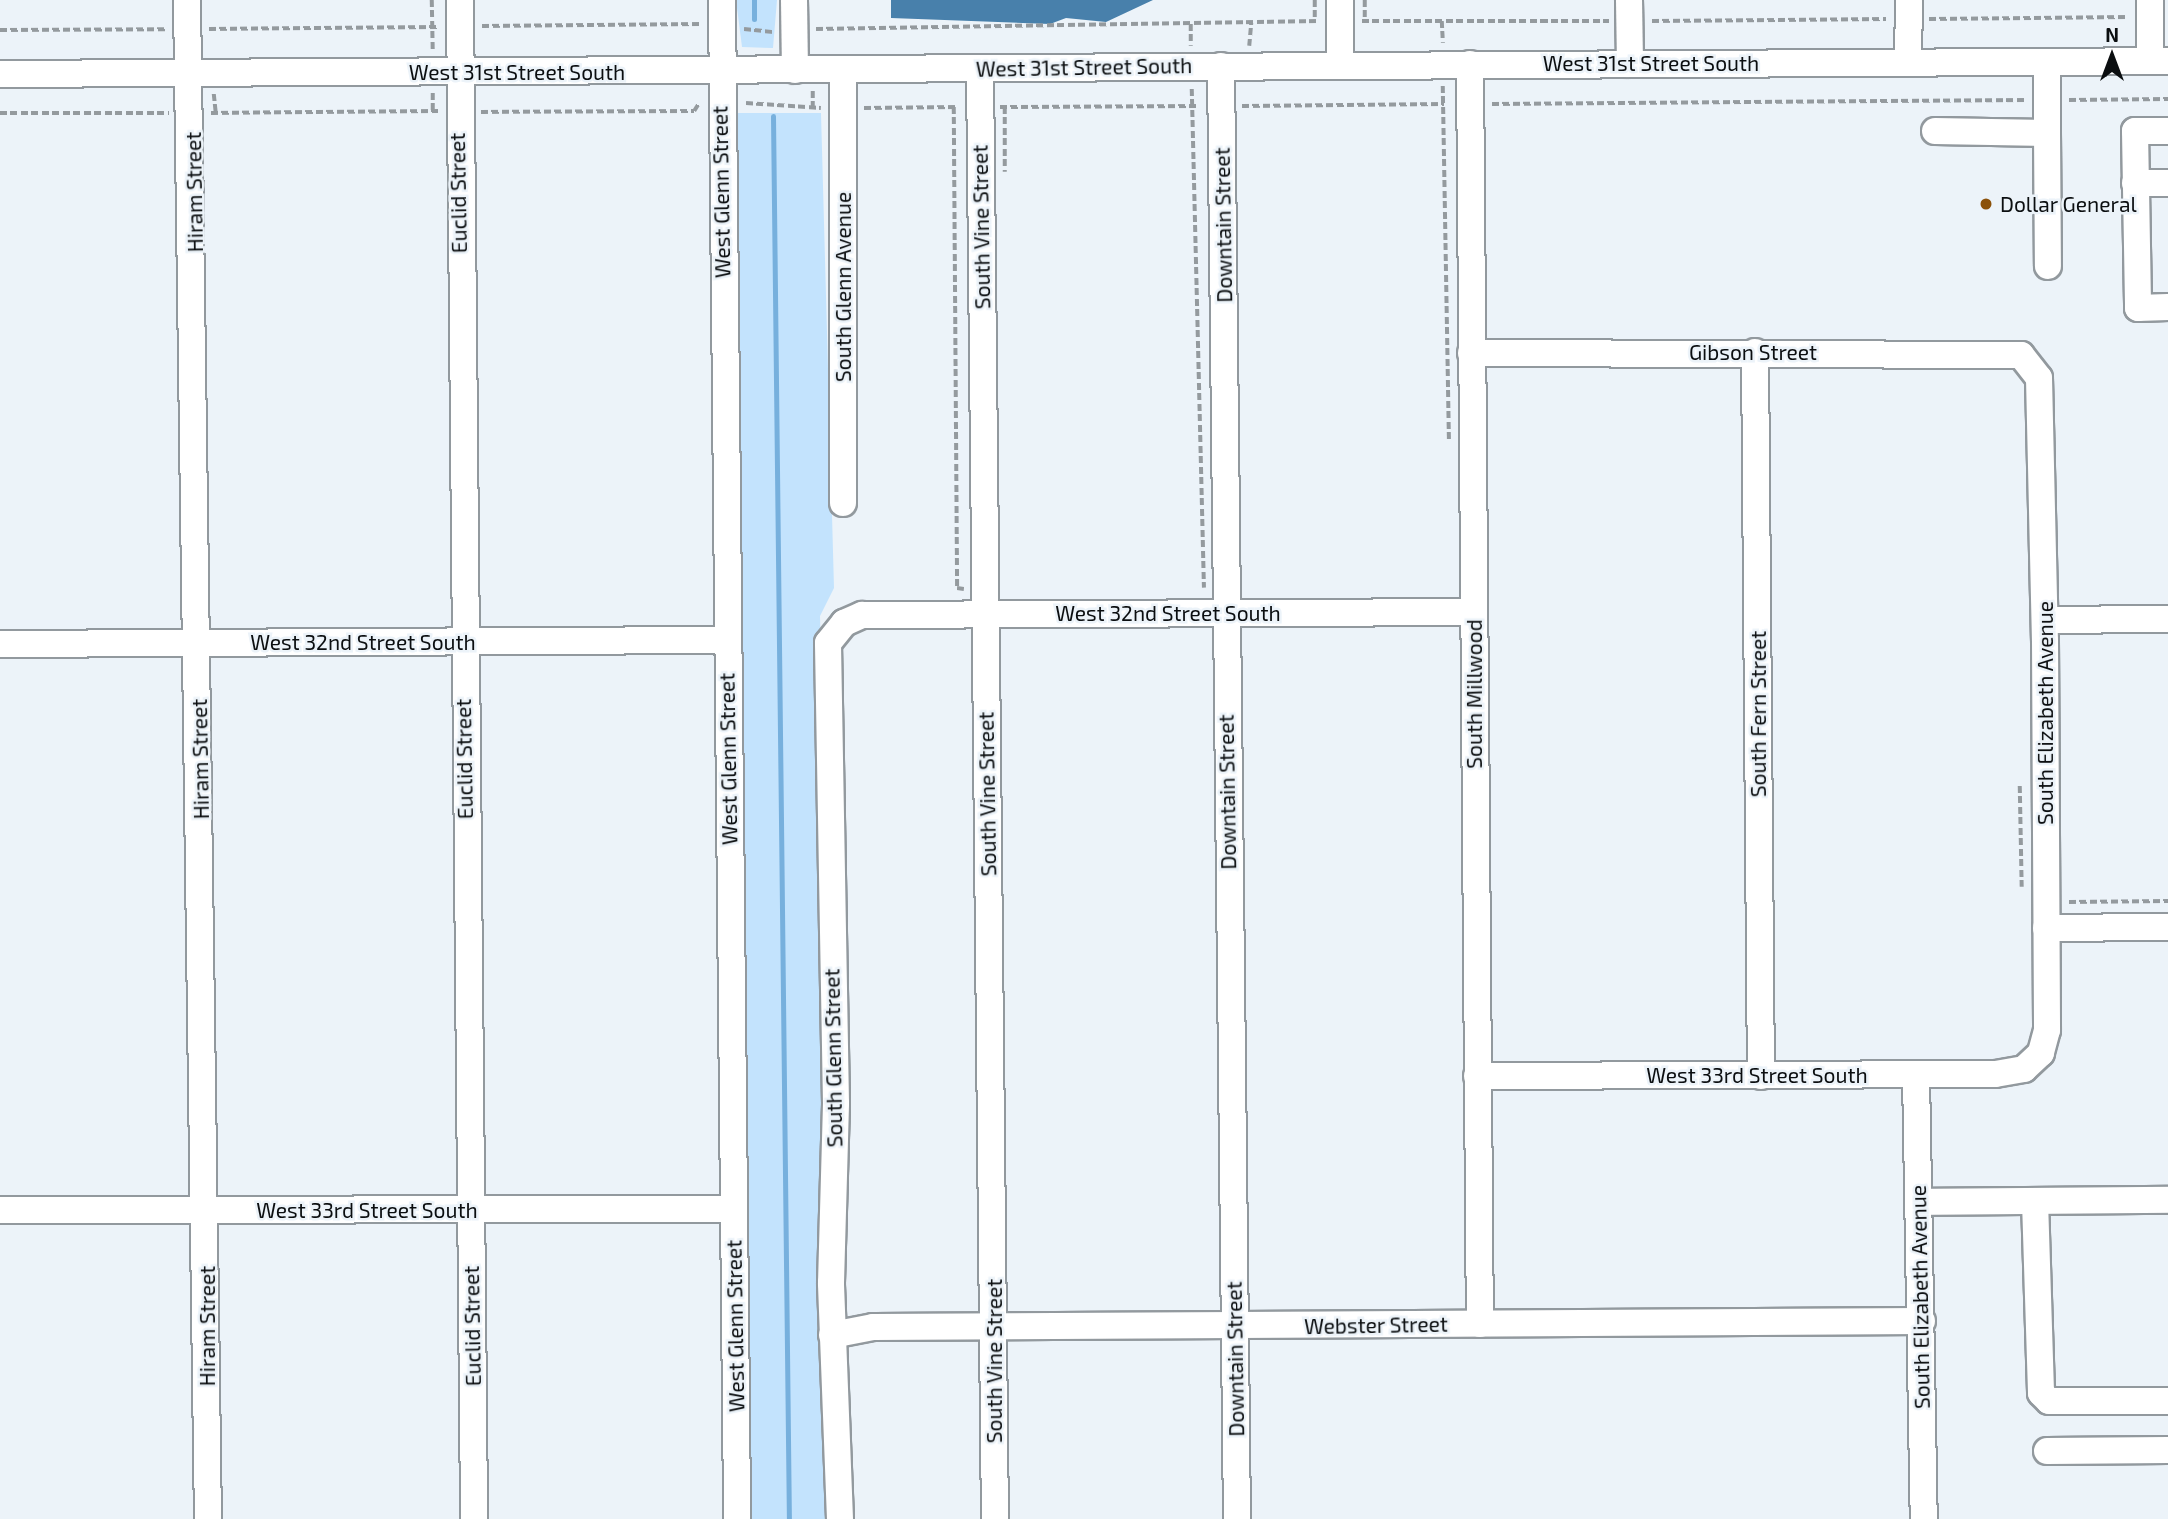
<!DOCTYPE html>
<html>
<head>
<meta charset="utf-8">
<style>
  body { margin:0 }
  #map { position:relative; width:2168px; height:1519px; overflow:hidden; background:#ecf3f9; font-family:"Exo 2",sans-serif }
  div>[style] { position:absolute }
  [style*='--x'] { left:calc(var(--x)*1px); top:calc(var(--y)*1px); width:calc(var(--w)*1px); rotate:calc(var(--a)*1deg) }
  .green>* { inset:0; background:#c3e3fd }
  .stream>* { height:5px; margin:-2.5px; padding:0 2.5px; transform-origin:2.5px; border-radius:2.5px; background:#77b0dd }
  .building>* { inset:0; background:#4880ab }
  .path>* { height:3.5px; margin-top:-1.75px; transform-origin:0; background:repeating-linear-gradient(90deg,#949a9e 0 7px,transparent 0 10.5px) }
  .roads { filter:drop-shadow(2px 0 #92999e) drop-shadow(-2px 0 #92999e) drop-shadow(0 2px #92999e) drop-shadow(0 -2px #92999e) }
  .minor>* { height:26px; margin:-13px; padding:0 13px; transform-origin:13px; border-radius:13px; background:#fff }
  .dots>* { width:19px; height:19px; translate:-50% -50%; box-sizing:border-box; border:4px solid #ecf3f9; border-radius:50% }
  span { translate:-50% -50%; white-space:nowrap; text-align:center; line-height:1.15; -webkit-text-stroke:5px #ecf3f9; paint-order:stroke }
  .street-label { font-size:21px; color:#0b0e10 }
  .poi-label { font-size:21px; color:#0b0e10 }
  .left { translate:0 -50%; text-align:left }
  .north { position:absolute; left:2077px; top:21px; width:70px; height:70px; -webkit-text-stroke:5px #ecf3f9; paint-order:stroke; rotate:0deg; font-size:19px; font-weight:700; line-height:28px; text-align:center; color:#0b0e10 }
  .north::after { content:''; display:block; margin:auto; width:24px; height:32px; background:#0b0e10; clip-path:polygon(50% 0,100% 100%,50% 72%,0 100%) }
</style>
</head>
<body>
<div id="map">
  <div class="green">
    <i style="clip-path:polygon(736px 0,777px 0,773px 48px,742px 47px)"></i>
    <i style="clip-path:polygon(732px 113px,821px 113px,834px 588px,820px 616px,837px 1321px,833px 1519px,747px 1519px)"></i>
  </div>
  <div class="stream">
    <i style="--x:754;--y:0;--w:19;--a:90"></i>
    <i style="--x:773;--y:116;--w:1403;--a:89.35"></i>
  </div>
  <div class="building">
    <i style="clip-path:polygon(891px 0,1153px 0,1106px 22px,1066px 18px,1050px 24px,891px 18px)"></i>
  </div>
  <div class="path">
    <i style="--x:432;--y:0;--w:50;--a:88.9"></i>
    <i style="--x:1315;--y:0;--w:21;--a:90"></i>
    <i style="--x:1365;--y:0;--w:21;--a:90"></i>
    <i style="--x:1929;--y:19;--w:198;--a:-0.6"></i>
    <i style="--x:1362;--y:21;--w:247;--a:0"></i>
    <i style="--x:1442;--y:21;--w:22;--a:87"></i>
    <i style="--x:1652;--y:21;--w:234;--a:-0.5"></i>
    <i style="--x:1191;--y:24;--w:22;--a:90"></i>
    <i style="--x:482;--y:26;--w:219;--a:-0.5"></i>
    <i style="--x:209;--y:29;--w:230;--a:-0.5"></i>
    <i style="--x:744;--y:29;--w:30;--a:6"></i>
    <i style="--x:816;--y:29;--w:503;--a:-0.91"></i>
    <i style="--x:0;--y:30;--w:166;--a:-0.3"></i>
    <i style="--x:1249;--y:46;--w:23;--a:-85"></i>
    <i style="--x:1443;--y:86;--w:356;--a:89"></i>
    <i style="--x:1192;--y:89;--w:499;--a:88.6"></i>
    <i style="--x:813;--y:91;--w:17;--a:90"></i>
    <i style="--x:433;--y:93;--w:19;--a:90"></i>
    <i style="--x:214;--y:94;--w:19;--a:84"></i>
    <i style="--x:2069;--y:100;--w:99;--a:-0.6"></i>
    <i style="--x:746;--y:103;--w:75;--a:3.8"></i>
    <i style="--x:1492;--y:104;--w:535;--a:-0.43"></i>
    <i style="--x:1242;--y:106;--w:202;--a:-0.6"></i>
    <i style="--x:954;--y:107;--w:481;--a:89.6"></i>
    <i style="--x:957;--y:588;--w:7;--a:8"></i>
    <i style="--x:1000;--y:107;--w:199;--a:-0.3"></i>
    <i style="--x:1005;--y:107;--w:65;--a:90"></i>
    <i style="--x:864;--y:108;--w:94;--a:-0.6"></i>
    <i style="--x:481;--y:112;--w:213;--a:-0.3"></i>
    <i style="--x:694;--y:111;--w:9;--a:-58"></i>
    <i style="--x:0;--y:113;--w:169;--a:0"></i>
    <i style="--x:211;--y:113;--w:227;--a:-0.5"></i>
    <i style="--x:2020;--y:786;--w:101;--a:88.9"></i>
    <i style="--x:2069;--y:902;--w:99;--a:-0.6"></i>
  </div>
  <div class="roads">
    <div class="minor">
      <i style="--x:187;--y:0;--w:1519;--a:89.21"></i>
      <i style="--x:460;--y:0;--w:1519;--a:89.47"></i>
      <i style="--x:722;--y:0;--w:1519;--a:89.43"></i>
      <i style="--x:794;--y:0;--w:70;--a:89.2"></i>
      <i style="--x:1340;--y:0;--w:65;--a:90"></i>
      <i style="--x:1629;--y:0;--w:64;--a:89.1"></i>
      <i style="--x:2150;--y:0;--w:61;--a:90"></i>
      <i style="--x:1908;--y:62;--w:62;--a:-89.1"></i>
      <i style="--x:1470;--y:64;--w:1260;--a:89.55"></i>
      <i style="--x:1221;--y:66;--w:1453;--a:89.37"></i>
      <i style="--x:980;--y:69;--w:1450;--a:89.41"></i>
      <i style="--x:843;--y:71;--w:432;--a:90"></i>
      <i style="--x:0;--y:74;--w:2168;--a:-0.34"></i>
      <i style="--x:1935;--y:131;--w:112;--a:1"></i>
      <i style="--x:2047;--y:133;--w:133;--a:89.6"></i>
      <i style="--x:2168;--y:131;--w:33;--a:180"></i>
      <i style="--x:2135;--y:131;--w:177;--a:89"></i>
      <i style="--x:2138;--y:308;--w:30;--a:-2"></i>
      <i style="--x:2047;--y:133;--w:71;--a:-90"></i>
      <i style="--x:2135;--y:183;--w:33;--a:0"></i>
      <i style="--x:1755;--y:352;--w:724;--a:89.53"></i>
      <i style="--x:1471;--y:353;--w:550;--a:0.21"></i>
      <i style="--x:2021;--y:355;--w:29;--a:52"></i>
      <i style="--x:2039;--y:378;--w:263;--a:88.7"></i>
      <i style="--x:2045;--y:641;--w:389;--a:89.7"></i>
      <i style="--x:2047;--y:1030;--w:24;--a:105"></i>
      <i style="--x:2041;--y:1053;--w:23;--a:137"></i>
      <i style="--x:2024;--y:1069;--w:29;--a:170"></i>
      <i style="--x:1995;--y:1074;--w:518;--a:179.78"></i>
      <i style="--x:2045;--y:620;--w:123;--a:-0.5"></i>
      <i style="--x:0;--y:644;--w:726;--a:-0.32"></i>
      <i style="--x:2046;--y:928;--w:122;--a:-0.5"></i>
      <i style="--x:1916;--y:1074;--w:445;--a:89"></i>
      <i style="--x:2035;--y:1201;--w:192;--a:88.2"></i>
      <i style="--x:2041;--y:1393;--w:11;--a:45"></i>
      <i style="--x:2049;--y:1401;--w:119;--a:0"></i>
      <i style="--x:1919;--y:1202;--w:249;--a:-0.5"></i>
      <i style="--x:0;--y:1210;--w:733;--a:-0.08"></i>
      <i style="--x:832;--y:1335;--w:42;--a:-11"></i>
      <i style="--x:873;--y:1327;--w:1049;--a:-0.33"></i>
      <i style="--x:2047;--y:1451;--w:121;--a:-0.5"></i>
      <i style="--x:840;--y:1519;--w:236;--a:-92.2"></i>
      <i style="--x:831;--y:1283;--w:180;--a:-88.4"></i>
      <i style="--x:836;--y:1103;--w:460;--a:-91"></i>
      <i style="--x:828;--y:643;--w:26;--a:-51"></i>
      <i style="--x:844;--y:623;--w:20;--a:-24"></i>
      <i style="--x:862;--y:615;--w:611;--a:-0.28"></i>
    </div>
  </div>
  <div class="dots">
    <i style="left:1986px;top:204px;background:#8b5109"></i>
  </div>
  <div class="street-label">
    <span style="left:1651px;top:63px">West 31st Street South</span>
    <span style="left:1084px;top:67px;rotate:-1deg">West 31st Street South</span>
    <span style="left:517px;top:72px">West 31st Street South</span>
    <span style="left:194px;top:192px;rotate:-91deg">Hiram Street</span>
    <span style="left:721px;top:192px;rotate:-91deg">West Glenn Street</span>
    <span style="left:458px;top:193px;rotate:-91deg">Euclid Street</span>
    <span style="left:1223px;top:225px;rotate:-91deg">Downtain Street</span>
    <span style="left:981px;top:227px;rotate:-91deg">South Vine Street</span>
    <span style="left:843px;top:287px;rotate:-90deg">South Glenn Avenue</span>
    <span style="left:1753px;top:352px">Gibson Street</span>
    <span style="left:1168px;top:613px">West 32nd Street South</span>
    <span style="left:363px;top:642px">West 32nd Street South</span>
    <span style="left:1474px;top:694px;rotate:-90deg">South Millwood</span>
    <span style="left:2045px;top:713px;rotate:-90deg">South Elizabeth Avenue</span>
    <span style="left:1758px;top:714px;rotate:-90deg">South Fern Street</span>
    <span style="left:200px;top:759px;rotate:-91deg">Hiram Street</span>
    <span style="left:464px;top:759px;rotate:-91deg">Euclid Street</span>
    <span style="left:728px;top:759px;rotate:-91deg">West Glenn Street</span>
    <span style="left:1227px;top:792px;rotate:-91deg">Downtain Street</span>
    <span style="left:987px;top:794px;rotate:-91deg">South Vine Street</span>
    <span style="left:833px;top:1058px;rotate:-91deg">South Glenn Street</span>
    <span style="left:1757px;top:1075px">West 33rd Street South</span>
    <span style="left:367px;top:1210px">West 33rd Street South</span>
    <span style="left:1920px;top:1297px;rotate:-91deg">South Elizabeth Avenue</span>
    <span style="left:1376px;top:1325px;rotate:-1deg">Webster Street</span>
    <span style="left:207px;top:1326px;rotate:-90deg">Hiram Street</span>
    <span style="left:472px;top:1326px;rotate:-91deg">Euclid Street</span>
    <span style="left:735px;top:1326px;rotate:-91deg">West Glenn Street</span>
    <span style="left:1235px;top:1359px;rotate:-91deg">Downtain Street</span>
    <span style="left:994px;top:1361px;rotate:-90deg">South Vine Street</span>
  </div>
  <div class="poi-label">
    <span class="left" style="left:2000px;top:204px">Dollar General</span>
  </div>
  <div class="north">N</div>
</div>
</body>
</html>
